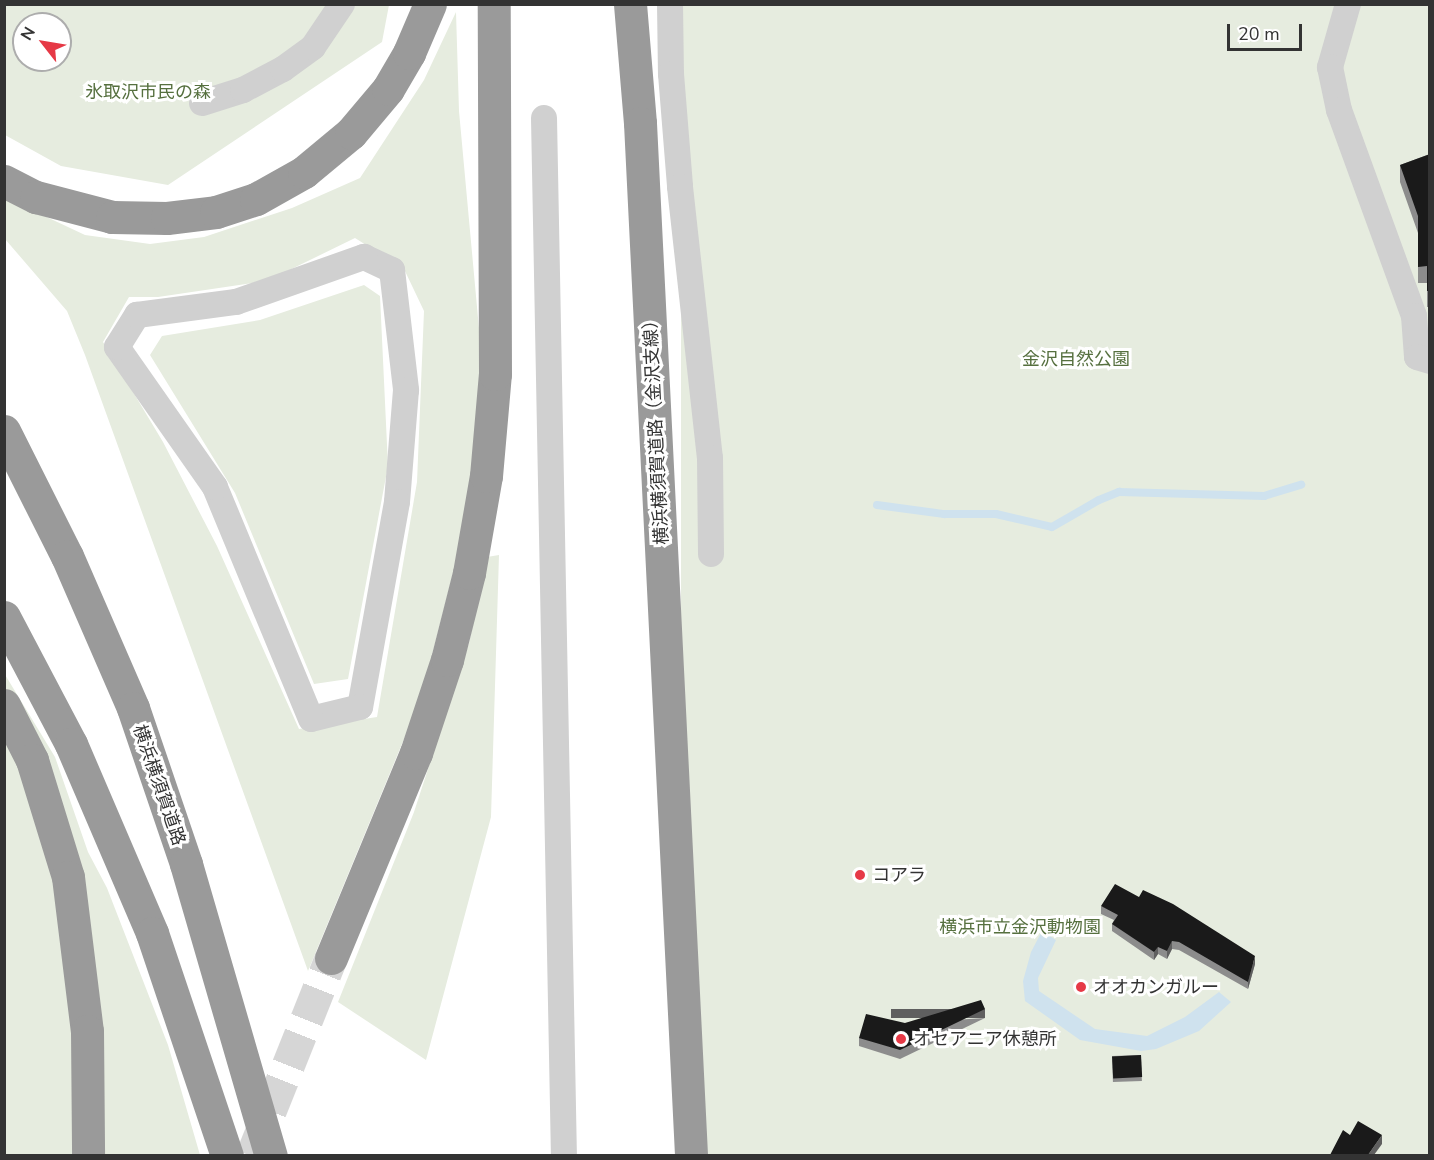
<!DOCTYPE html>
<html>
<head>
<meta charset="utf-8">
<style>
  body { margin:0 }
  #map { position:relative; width:1434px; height:1160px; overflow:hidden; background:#fff; font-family:"Nunito Sans","Noto Sans JP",sans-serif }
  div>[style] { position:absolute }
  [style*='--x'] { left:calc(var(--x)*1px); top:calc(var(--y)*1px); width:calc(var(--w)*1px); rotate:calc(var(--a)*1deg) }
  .green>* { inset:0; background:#e6ecdf; transform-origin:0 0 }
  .water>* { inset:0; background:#cfe2ee }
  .stream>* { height:8px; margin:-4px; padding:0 4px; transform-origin:4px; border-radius:4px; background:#cfe2ee }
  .highway-tunnel>* { height:33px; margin-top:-16.5px; transform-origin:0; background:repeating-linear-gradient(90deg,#d6d6d6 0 33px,transparent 0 49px) }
  .minor>* { height:26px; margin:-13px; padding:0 13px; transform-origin:13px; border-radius:13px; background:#d0d0d0 }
  .highway>* { height:33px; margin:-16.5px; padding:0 16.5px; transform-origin:16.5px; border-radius:16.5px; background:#9a9a9a }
  .wall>* { inset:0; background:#8c8c8c; transform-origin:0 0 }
  .shaded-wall>* { inset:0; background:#5f5f5f; transform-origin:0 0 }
  .building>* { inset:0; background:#1a1a1a; transform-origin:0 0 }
  .dots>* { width:16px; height:16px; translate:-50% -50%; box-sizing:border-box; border:3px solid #fff; border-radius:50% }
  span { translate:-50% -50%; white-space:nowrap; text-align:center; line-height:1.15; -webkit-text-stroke:6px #fff; paint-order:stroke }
  .park-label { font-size:18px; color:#56703f }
  .street-label { font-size:18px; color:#333 }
  .poi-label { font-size:18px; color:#333 }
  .left { translate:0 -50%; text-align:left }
  .frame { position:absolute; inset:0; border:6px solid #333; pointer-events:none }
  .north { position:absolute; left:12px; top:12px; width:60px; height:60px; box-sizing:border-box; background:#fff; border:2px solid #adadad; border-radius:50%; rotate:301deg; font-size:16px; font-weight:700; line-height:24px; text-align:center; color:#333 }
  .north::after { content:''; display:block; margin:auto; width:21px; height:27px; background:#e63946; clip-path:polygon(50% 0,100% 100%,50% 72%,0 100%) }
  .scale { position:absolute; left:1227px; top:24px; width:75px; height:27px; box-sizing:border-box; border:3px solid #333; border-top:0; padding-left:8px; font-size:18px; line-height:21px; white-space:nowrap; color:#333; -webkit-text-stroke:4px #fff; paint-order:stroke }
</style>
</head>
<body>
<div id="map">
  <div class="green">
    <i style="clip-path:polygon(evenodd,5px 5px,389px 5px,382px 42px,168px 185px,61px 166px,5px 135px,5px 5px,24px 24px,60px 24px,60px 60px,24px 60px,24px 24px)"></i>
    <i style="left:681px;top:5px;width:748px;height:1155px"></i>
    <i style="clip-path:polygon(evenodd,456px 12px,459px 111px,485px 394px,469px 511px,421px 698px,308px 971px,85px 355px,67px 311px,5px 239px,4px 197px,85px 235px,150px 244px,204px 237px,292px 208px,360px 178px,424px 80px,456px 12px,355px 238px,404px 269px,424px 311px,417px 482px,377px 717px,299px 729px,217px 546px,163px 442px,103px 342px,129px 297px,158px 297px,267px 281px,355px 238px)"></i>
    <i style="clip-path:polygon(364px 285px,380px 296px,388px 466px,348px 679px,314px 684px,235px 493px,150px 355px,162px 336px,260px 320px)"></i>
    <i style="clip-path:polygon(499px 555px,491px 817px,426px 1060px,338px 1002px,414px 812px,469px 643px,487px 557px)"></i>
    <i style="clip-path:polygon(4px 673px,55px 757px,88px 852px,107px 888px,168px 1045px,200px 1155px,5px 1155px)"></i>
  </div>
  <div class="water">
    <i style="clip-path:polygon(1042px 931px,1056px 940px,1038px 978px,1039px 991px,1095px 1029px,1147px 1036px,1185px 1017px,1219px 992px,1231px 1002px,1199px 1031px,1156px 1049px,1141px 1051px,1080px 1040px,1025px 1001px,1023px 981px,1031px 952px)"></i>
  </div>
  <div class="stream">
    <i style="--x:877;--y:505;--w:68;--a:7.7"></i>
    <i style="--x:944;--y:514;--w:52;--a:0"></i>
    <i style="--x:996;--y:514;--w:57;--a:13.1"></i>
    <i style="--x:1052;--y:527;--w:54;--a:-29.9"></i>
    <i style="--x:1099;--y:500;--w:22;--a:-22"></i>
    <i style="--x:1119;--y:492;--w:145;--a:1.6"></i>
    <i style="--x:1264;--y:496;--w:39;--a:-17"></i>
  </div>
  <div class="highway-tunnel">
    <i style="--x:252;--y:1156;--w:213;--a:-68.2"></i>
  </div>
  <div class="minor">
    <i style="--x:670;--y:4;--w:70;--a:89.2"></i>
    <i style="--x:671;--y:74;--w:113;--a:85.4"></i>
    <i style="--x:680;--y:187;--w:273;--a:83.7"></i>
    <i style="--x:710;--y:458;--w:96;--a:89.4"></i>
    <i style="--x:1348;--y:4;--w:66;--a:105.9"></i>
    <i style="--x:1330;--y:67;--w:44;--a:78.2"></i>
    <i style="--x:1339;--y:110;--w:219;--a:70"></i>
    <i style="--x:1414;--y:316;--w:41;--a:85.8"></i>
    <i style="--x:1417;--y:357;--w:14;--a:17"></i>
    <i style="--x:202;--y:103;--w:43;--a:-17.6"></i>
    <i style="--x:243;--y:90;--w:45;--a:-27.7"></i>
    <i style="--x:283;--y:69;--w:37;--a:-36"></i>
    <i style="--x:313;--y:47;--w:52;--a:-56"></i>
    <i style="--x:544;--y:118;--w:1038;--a:88.9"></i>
    <i style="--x:364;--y:257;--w:31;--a:25"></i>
    <i style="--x:392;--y:270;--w:121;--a:83.3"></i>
    <i style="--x:406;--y:390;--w:112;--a:94.6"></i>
    <i style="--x:397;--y:502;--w:208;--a:100.2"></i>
    <i style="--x:360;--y:707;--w:50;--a:166.2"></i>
    <i style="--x:311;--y:719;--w:251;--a:-112.5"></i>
    <i style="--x:215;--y:487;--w:171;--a:-125"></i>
    <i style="--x:117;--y:347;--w:38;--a:-58"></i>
    <i style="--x:137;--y:315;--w:100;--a:-7.5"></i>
    <i style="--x:236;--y:302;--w:136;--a:-19.4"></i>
  </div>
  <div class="highway">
    <i style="--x:630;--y:4;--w:119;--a:85.2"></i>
    <i style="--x:640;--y:123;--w:1034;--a:87.17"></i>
    <i style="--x:4;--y:181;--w:36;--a:27"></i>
    <i style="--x:36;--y:197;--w:79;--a:14.7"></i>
    <i style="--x:112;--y:217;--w:55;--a:1"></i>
    <i style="--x:167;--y:218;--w:49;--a:-7"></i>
    <i style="--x:216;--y:212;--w:42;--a:-18"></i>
    <i style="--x:256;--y:199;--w:55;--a:-29.4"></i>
    <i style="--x:304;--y:172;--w:61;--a:-39.7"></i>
    <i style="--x:351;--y:133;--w:57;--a:-49.9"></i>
    <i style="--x:388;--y:89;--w:42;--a:-59.7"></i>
    <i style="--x:409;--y:53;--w:53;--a:-66.8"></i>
    <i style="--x:4;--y:431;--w:140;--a:63.3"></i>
    <i style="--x:67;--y:556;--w:166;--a:66.5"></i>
    <i style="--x:133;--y:708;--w:165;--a:71.2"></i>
    <i style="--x:186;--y:864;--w:304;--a:73.8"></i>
    <i style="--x:4;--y:617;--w:144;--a:62.2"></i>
    <i style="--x:71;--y:744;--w:206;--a:66.8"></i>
    <i style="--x:152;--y:933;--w:235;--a:71.4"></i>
    <i style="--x:4;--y:705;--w:62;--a:63"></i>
    <i style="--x:32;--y:760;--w:122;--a:72.9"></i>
    <i style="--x:68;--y:877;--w:155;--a:83"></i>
    <i style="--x:87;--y:1031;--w:125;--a:89.5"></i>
    <i style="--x:331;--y:958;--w:222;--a:-67.5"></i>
    <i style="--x:416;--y:753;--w:98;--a:-71.6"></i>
    <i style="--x:447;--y:660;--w:90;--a:-75.8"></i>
    <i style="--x:469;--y:573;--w:98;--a:-80.1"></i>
    <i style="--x:486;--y:476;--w:102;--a:-85"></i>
    <i style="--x:495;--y:374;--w:370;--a:-90.2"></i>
  </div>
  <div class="wall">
    <i style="clip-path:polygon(1430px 154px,1430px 307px,1427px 307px,1427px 283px,1418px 283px,1418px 233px,1400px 182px,1400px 165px)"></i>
    <i style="clip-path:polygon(1101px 906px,1255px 964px,1248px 989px,1179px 950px,1172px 949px,1167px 959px,1158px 954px,1154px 960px,1112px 931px,1112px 924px,1114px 920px,1101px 914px)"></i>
    <i style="clip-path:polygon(985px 1018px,900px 1059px,859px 1046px,859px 1038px,905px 1023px)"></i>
    <i style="left:1141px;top:1055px;width:26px;height:29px;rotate:88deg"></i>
  </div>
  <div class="shaded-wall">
    <i style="clip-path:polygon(1172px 941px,1172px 949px,1167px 959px,1167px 951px)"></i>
    <i style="clip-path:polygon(1158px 947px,1158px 954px,1154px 960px,1154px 952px)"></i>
    <i style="clip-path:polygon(1255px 956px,1255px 964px,1248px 989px,1248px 982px)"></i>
    <i style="left:985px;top:1009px;width:9px;height:94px;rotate:90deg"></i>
    <i style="clip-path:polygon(1382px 1135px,1382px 1144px,1374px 1155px,1368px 1155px)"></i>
  </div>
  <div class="building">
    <i style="clip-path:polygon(1430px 154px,1430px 291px,1427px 291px,1427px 266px,1418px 267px,1418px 216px,1400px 165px)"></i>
    <i style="clip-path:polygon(1115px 884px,1139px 897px,1143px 890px,1173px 904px,1255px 956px,1248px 982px,1179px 942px,1172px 941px,1167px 951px,1158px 947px,1154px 952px,1112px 924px,1118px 915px,1101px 906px)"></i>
    <i style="clip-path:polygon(981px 1000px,985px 1009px,900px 1050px,859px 1038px,866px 1014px,905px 1023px)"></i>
    <i style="left:1141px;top:1055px;width:22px;height:29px;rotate:87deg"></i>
    <i style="clip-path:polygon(1358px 1121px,1382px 1135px,1368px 1155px,1330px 1155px,1343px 1130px,1350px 1135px)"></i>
  </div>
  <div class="dots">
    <i style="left:860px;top:875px;background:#e63946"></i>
    <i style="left:1081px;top:987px;background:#e63946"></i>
    <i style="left:901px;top:1039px;background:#e63946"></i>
  </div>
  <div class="park-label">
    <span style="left:148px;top:92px">氷取沢市民の森</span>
    <span style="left:1076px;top:359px">金沢自然公園</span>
    <span style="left:1020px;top:927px">横浜市立金沢動物園</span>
  </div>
  <div class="street-label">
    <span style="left:656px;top:428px;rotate:-93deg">横浜横須賀道路（金沢支線）</span>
    <span style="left:159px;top:785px;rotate:71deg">横浜横須賀道路</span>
  </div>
  <div class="poi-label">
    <span class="left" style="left:872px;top:875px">コアラ</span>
    <span class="left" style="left:1093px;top:987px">オオカンガルー</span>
    <span class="left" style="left:913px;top:1039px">オセアニア休憩所</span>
  </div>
  <div class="frame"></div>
  <div class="north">N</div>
  <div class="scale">20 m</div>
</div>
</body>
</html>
